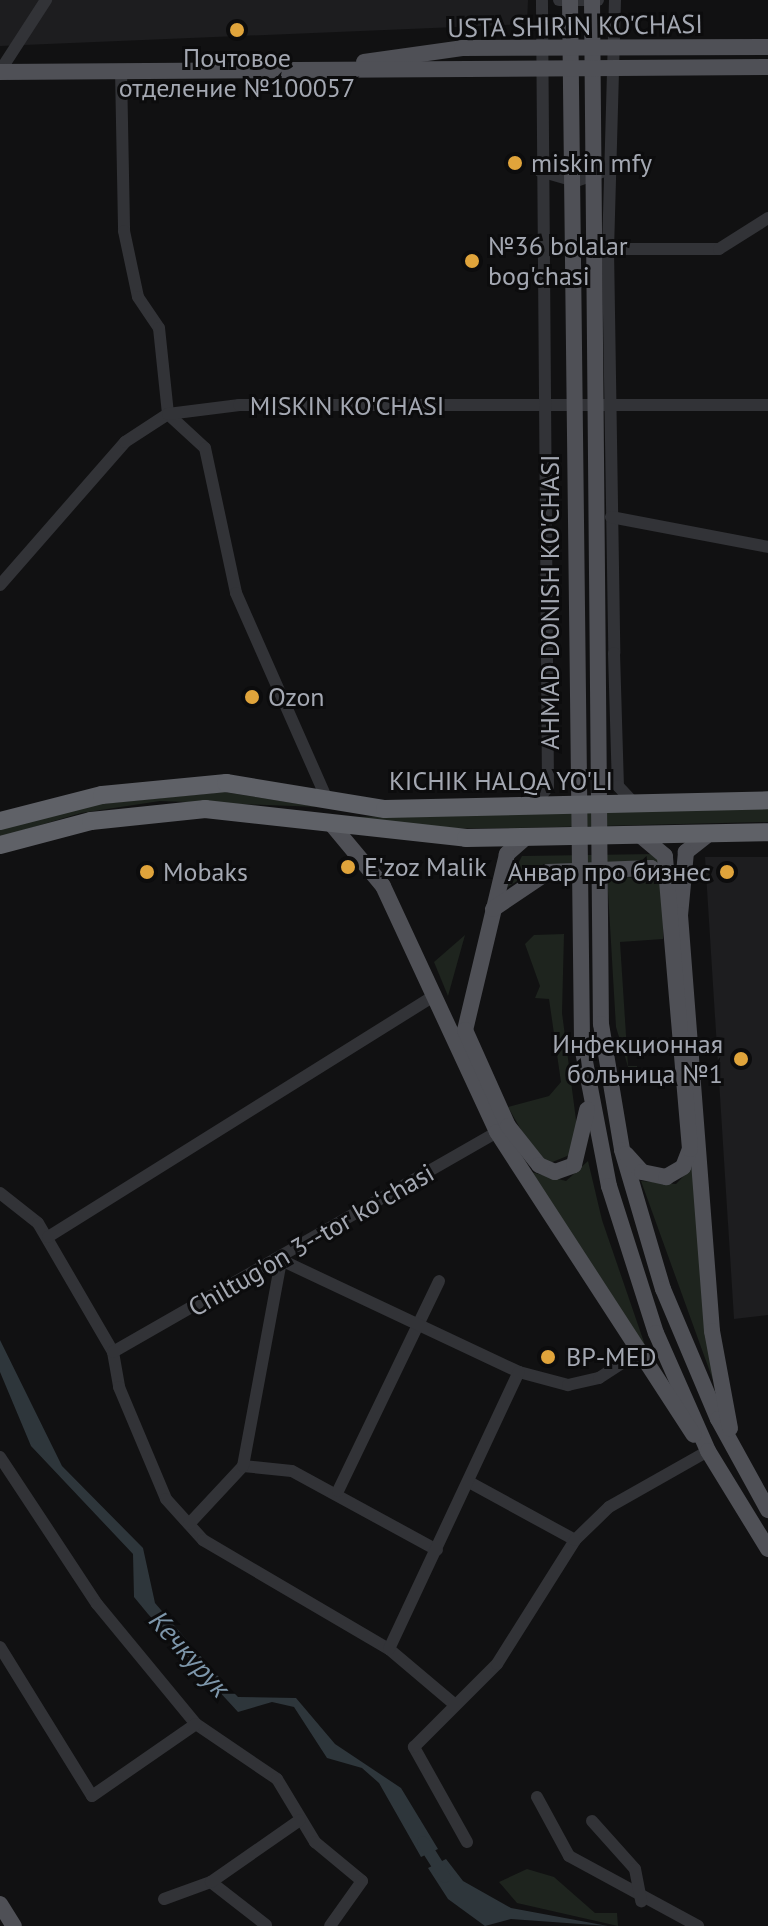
<!DOCTYPE html>
<html>
<head>
<meta charset="utf-8">
<style>
  body { margin:0 }
  #map { position:relative; width:768px; height:1926px; overflow:hidden; background:#111112; font-family:"PT Sans",sans-serif }
  div>[style] { position:absolute }
  [style*='--x'] { left:calc(var(--x)*1px); top:calc(var(--y)*1px); width:calc(var(--w)*1px); rotate:calc(var(--a)*1deg) }
  .built>* { inset:0; background:#1d1d1f }
  .green>* { inset:0; background:#1e241e }
  .water>* { inset:0; background:#2e363b }
  .canal>* { height:12px; margin:-6px; padding:0 6px; transform-origin:6px; border-radius:6px; background:#2e363b }
  .minor>* { height:12px; margin:-6px; padding:0 6px; transform-origin:6px; border-radius:6px; background:#323337 }
  .major>* { height:16px; margin:-8px; padding:0 8px; transform-origin:8px; border-radius:8px; background:#4f5056 }
  .highway>* { height:18px; margin:-9px; padding:0 9px; transform-origin:9px; border-radius:9px; background:#5f6167 }
  .dots>* { width:22px; height:22px; translate:-50% -50%; box-sizing:border-box; border:4px solid #0c0c0d; border-radius:50% }
  span { translate:-50% -50%; white-space:nowrap; text-align:center; line-height:1.15; -webkit-text-stroke:6px #0c0c0d; paint-order:stroke }
  .street-label { font-size:26px; color:#a4a8b2 }
  .poi-label { font-size:26px; color:#a4a8b2 }
  .left { translate:0 -50%; text-align:left }
  .right { translate:-100% -50%; text-align:right }
  .water-label { font-size:28px; color:#7d96aa; font-style:italic }
</style>
</head>
<body>
<div id="map">
  <div class="built">
    <i style="clip-path:polygon(0 0,528px 0,527px 24px,0 46px)"></i>
    <i style="clip-path:polygon(705px 857px,768px 857px,768px 1315px,734px 1319px)"></i>
  </div>
  <div class="green">
    <i style="clip-path:polygon(224px 792px,318px 807px,160px 801px,81px 813px,0 837px,0 829px,80px 806px)"></i>
    <i style="clip-path:polygon(768px 808px,768px 822px,515px 828px,384px 829px,349px 817px)"></i>
    <i style="clip-path:polygon(655px 854px,661px 867px,544px 864px,506px 888px,522px 856px)"></i>
    <i style="clip-path:polygon(607px 875px,663px 881px,663px 939px,620px 942px,628px 1066px,637px 1066px,638px 1076px,632px 1080px,616px 1027px)"></i>
    <i style="clip-path:polygon(564px 934px,562px 1013px,578px 1135px,572px 1154px,550px 1163px,535px 1154px,508px 1107px,549px 1096px,561px 1082px,549px 999px,535px 998px,540px 986px,525px 944px,534px 935px)"></i>
    <i style="clip-path:polygon(465px 935px,448px 996px,434px 962px)"></i>
    <i style="clip-path:polygon(588px 1161px,602px 1220px,647px 1351px,531px 1172px,566px 1181px)"></i>
    <i style="clip-path:polygon(695px 1164px,714px 1383px,641px 1181px,676px 1184px)"></i>
    <i style="clip-path:polygon(527px 1869px,554px 1877px,595px 1913px,617px 1913px,618px 1926px,517px 1903px,499px 1882px)"></i>
  </div>
  <div class="water">
    <i style="clip-path:polygon(0 1340px,62px 1466px,143px 1548px,155px 1603px,215px 1673px,238px 1697px,296px 1698px,335px 1744px,401px 1788px,438px 1849px,421px 1857px,379px 1783px,362px 1768px,327px 1758px,294px 1707px,272px 1702px,238px 1712px,148px 1614px,134px 1597px,133px 1554px,31px 1446px,0 1372px)"></i>
    <i style="clip-path:polygon(446px 1859px,463px 1881px,511px 1908px,608px 1926px,511px 1919px,485px 1926px,448px 1899px,428px 1868px)"></i>
  </div>
  <div class="canal">
    <i style="--x:423;--y:1842;--w:41;--a:57.8"></i>
  </div>
  <div class="minor">
    <i style="--x:559;--y:0;--w:39;--a:0"></i>
    <i style="--x:615;--y:0;--w:249;--a:91.6"></i>
    <i style="--x:608;--y:249;--w:404;--a:89.1"></i>
    <i style="--x:614;--y:653;--w:133;--a:88.3"></i>
    <i style="--x:618;--y:786;--w:23;--a:47"></i>
    <i style="--x:121;--y:70;--w:161;--a:88.9"></i>
    <i style="--x:124;--y:231;--w:67;--a:78"></i>
    <i style="--x:138;--y:297;--w:37;--a:56"></i>
    <i style="--x:159;--y:328;--w:86;--a:84"></i>
    <i style="--x:168;--y:414;--w:50;--a:42.6"></i>
    <i style="--x:205;--y:448;--w:148;--a:77.9"></i>
    <i style="--x:236;--y:593;--w:225;--a:66.2"></i>
    <i style="--x:0;--y:71;--w:85;--a:-57.1"></i>
    <i style="--x:540;--y:171;--w:37;--a:16"></i>
    <i style="--x:576;--y:181;--w:42;--a:-19.3"></i>
    <i style="--x:608;--y:249;--w:111;--a:0"></i>
    <i style="--x:719;--y:249;--w:58;--a:-32.3"></i>
    <i style="--x:611;--y:517;--w:160;--a:10.8"></i>
    <i style="--x:0;--y:585;--w:190;--a:-48.8"></i>
    <i style="--x:125;--y:442;--w:51;--a:-33.1"></i>
    <i style="--x:168;--y:414;--w:72;--a:-7.2"></i>
    <i style="--x:239;--y:405;--w:529;--a:0"></i>
    <i style="--x:533;--y:806;--w:24;--a:-52"></i>
    <i style="--x:548;--y:787;--w:787;--a:-90.44"></i>
    <i style="--x:0;--y:1193;--w:48;--a:38.3"></i>
    <i style="--x:38;--y:1223;--w:149;--a:59.8"></i>
    <i style="--x:113;--y:1352;--w:36;--a:80"></i>
    <i style="--x:119;--y:1387;--w:121;--a:67.2"></i>
    <i style="--x:166;--y:1499;--w:55;--a:47.9"></i>
    <i style="--x:203;--y:1540;--w:216;--a:30.4"></i>
    <i style="--x:389;--y:1649;--w:85;--a:40.2"></i>
    <i style="--x:48;--y:1237;--w:456;--a:-32"></i>
    <i style="--x:113;--y:1352;--w:448;--a:-29.8"></i>
    <i style="--x:0;--y:1457;--w:176;--a:56.6"></i>
    <i style="--x:97;--y:1604;--w:156;--a:50.5"></i>
    <i style="--x:196;--y:1724;--w:98;--a:34.2"></i>
    <i style="--x:277;--y:1779;--w:74;--a:58.9"></i>
    <i style="--x:315;--y:1842;--w:61;--a:39.7"></i>
    <i style="--x:362;--y:1881;--w:55;--a:125.4"></i>
    <i style="--x:243;--y:1466;--w:49;--a:5.8"></i>
    <i style="--x:292;--y:1471;--w:165;--a:28.6"></i>
    <i style="--x:469;--y:1482;--w:121;--a:28.7"></i>
    <i style="--x:338;--y:1491;--w:233;--a:-64.3"></i>
    <i style="--x:189;--y:1524;--w:79;--a:-47"></i>
    <i style="--x:243;--y:1466;--w:209;--a:-79.5"></i>
    <i style="--x:281;--y:1260;--w:263;--a:25.2"></i>
    <i style="--x:519;--y:1372;--w:51;--a:14.9"></i>
    <i style="--x:568;--y:1385;--w:32;--a:-13"></i>
    <i style="--x:599;--y:1378;--w:44;--a:-33"></i>
    <i style="--x:0;--y:1647;--w:175;--a:58.3"></i>
    <i style="--x:92;--y:1796;--w:126;--a:-34.7"></i>
    <i style="--x:389;--y:1649;--w:306;--a:-64.9"></i>
    <i style="--x:537;--y:1797;--w:67;--a:61.5"></i>
    <i style="--x:569;--y:1856;--w:147;--a:28.5"></i>
    <i style="--x:592;--y:1821;--w:64;--a:48.1"></i>
    <i style="--x:635;--y:1869;--w:33;--a:79"></i>
    <i style="--x:467;--y:1842;--w:109;--a:-119.2"></i>
    <i style="--x:414;--y:1747;--w:117;--a:-45"></i>
    <i style="--x:497;--y:1664;--w:146;--a:-57.8"></i>
    <i style="--x:575;--y:1540;--w:47;--a:-44.1"></i>
    <i style="--x:609;--y:1507;--w:114;--a:-29.5"></i>
    <i style="--x:164;--y:1899;--w:50;--a:-19.9"></i>
    <i style="--x:266;--y:1925;--w:70;--a:-142"></i>
    <i style="--x:211;--y:1882;--w:108;--a:-34.9"></i>
  </div>
  <div class="major">
    <i style="--x:570;--y:0;--w:1046;--a:89.34"></i>
    <i style="--x:582;--y:1046;--w:143;--a:79.1"></i>
    <i style="--x:609;--y:1186;--w:154;--a:72.3"></i>
    <i style="--x:656;--y:1333;--w:129;--a:66.2"></i>
    <i style="--x:708;--y:1451;--w:115;--a:58.5"></i>
    <i style="--x:592;--y:0;--w:1024;--a:89.5"></i>
    <i style="--x:601;--y:1024;--w:128;--a:80.5"></i>
    <i style="--x:622;--y:1150;--w:145;--a:73.6"></i>
    <i style="--x:663;--y:1289;--w:141;--a:67.1"></i>
    <i style="--x:718;--y:1419;--w:104;--a:61.2"></i>
    <i style="--x:364;--y:62;--w:99;--a:-8.1"></i>
    <i style="--x:462;--y:48;--w:306;--a:-0.2"></i>
    <i style="--x:0;--y:72;--w:768;--a:-0.37"></i>
    <i style="--x:333;--y:826;--w:78;--a:50.2"></i>
    <i style="--x:383;--y:886;--w:271;--a:65.1"></i>
    <i style="--x:497;--y:1132;--w:361;--a:57"></i>
    <i style="--x:710;--y:833;--w:31;--a:142"></i>
    <i style="--x:686;--y:852;--w:63;--a:95.4"></i>
    <i style="--x:680;--y:915;--w:417;--a:85.6"></i>
    <i style="--x:712;--y:1331;--w:99;--a:79.5"></i>
    <i style="--x:524;--y:839;--w:23;--a:139"></i>
    <i style="--x:507;--y:854;--w:181;--a:103.4"></i>
    <i style="--x:465;--y:1030;--w:105;--a:65.9"></i>
    <i style="--x:508;--y:1126;--w:50;--a:51.5"></i>
    <i style="--x:539;--y:1165;--w:17;--a:24"></i>
    <i style="--x:555;--y:1172;--w:20;--a:-20"></i>
    <i style="--x:574;--y:1165;--w:57;--a:-76.7"></i>
    <i style="--x:493;--y:909;--w:66;--a:-33.9"></i>
    <i style="--x:548;--y:872;--w:103;--a:-2.2"></i>
    <i style="--x:651;--y:868;--w:25;--a:34"></i>
    <i style="--x:626;--y:1154;--w:24;--a:48"></i>
    <i style="--x:642;--y:1172;--w:25;--a:12"></i>
    <i style="--x:666;--y:1177;--w:20;--a:-30"></i>
    <i style="--x:683;--y:1167;--w:19;--a:-69"></i>
    <i style="--x:690;--y:1149;--w:294;--a:-94.9"></i>
    <i style="--x:665;--y:856;--w:33;--a:-140"></i>
    <i style="--x:0;--y:1904;--w:26;--a:58"></i>
  </div>
  <div class="highway">
    <i style="--x:0;--y:821;--w:105;--a:-14.3"></i>
    <i style="--x:102;--y:795;--w:125;--a:-5.5"></i>
    <i style="--x:226;--y:783;--w:161;--a:9.3"></i>
    <i style="--x:385;--y:809;--w:383;--a:-1.3"></i>
    <i style="--x:0;--y:845;--w:94;--a:-14.8"></i>
    <i style="--x:91;--y:821;--w:115;--a:-6"></i>
    <i style="--x:205;--y:809;--w:263;--a:6.3"></i>
    <i style="--x:466;--y:838;--w:302;--a:-1.1"></i>
  </div>
  <div class="dots">
    <i style="left:237px;top:30px;background:#e0a43b"></i>
    <i style="left:515px;top:163px;background:#e0a43b"></i>
    <i style="left:472px;top:261px;background:#e0a43b"></i>
    <i style="left:252px;top:697px;background:#e0a43b"></i>
    <i style="left:348px;top:867px;background:#e0a43b"></i>
    <i style="left:147px;top:872px;background:#e0a43b"></i>
    <i style="left:727px;top:872px;background:#e0a43b"></i>
    <i style="left:741px;top:1059px;background:#e0a43b"></i>
    <i style="left:548px;top:1357px;background:#e0a43b"></i>
  </div>
  <div class="street-label">
    <span style="left:575px;top:26px;rotate:-1deg">USTA SHIRIN KO'CHASI</span>
    <span style="left:347px;top:406px">MISKIN KO'CHASI</span>
    <span style="left:550px;top:602px;rotate:-90deg">AHMAD DONISH KO'CHASI</span>
    <span style="left:501px;top:781px">KICHIK HALQA YO'LI</span>
    <span style="left:311px;top:1240px;rotate:-30deg">Chiltug'on 3--tor koʻchasi</span>
  </div>
  <div class="poi-label">
    <span style="left:237px;top:73px">Почтовое<br>отделение №100057</span>
    <span class="left" style="left:531px;top:163px">miskin mfy</span>
    <span class="left" style="left:488px;top:261px">№36 bolalar<br>bog'chasi</span>
    <span class="left" style="left:268px;top:697px">Ozon</span>
    <span class="left" style="left:364px;top:867px">E'zoz Malik</span>
    <span class="left" style="left:163px;top:872px">Mobaks</span>
    <span class="right" style="left:711px;top:872px">Анвар про бизнес</span>
    <span class="right" style="left:723px;top:1059px">Инфекционная<br>больница №1</span>
    <span class="left" style="left:566px;top:1357px">BP-MED</span>
  </div>
  <div class="water-label">
    <span style="left:190px;top:1654px;rotate:48deg">Кечкурук</span>
  </div>
</div>
</body>
</html>
